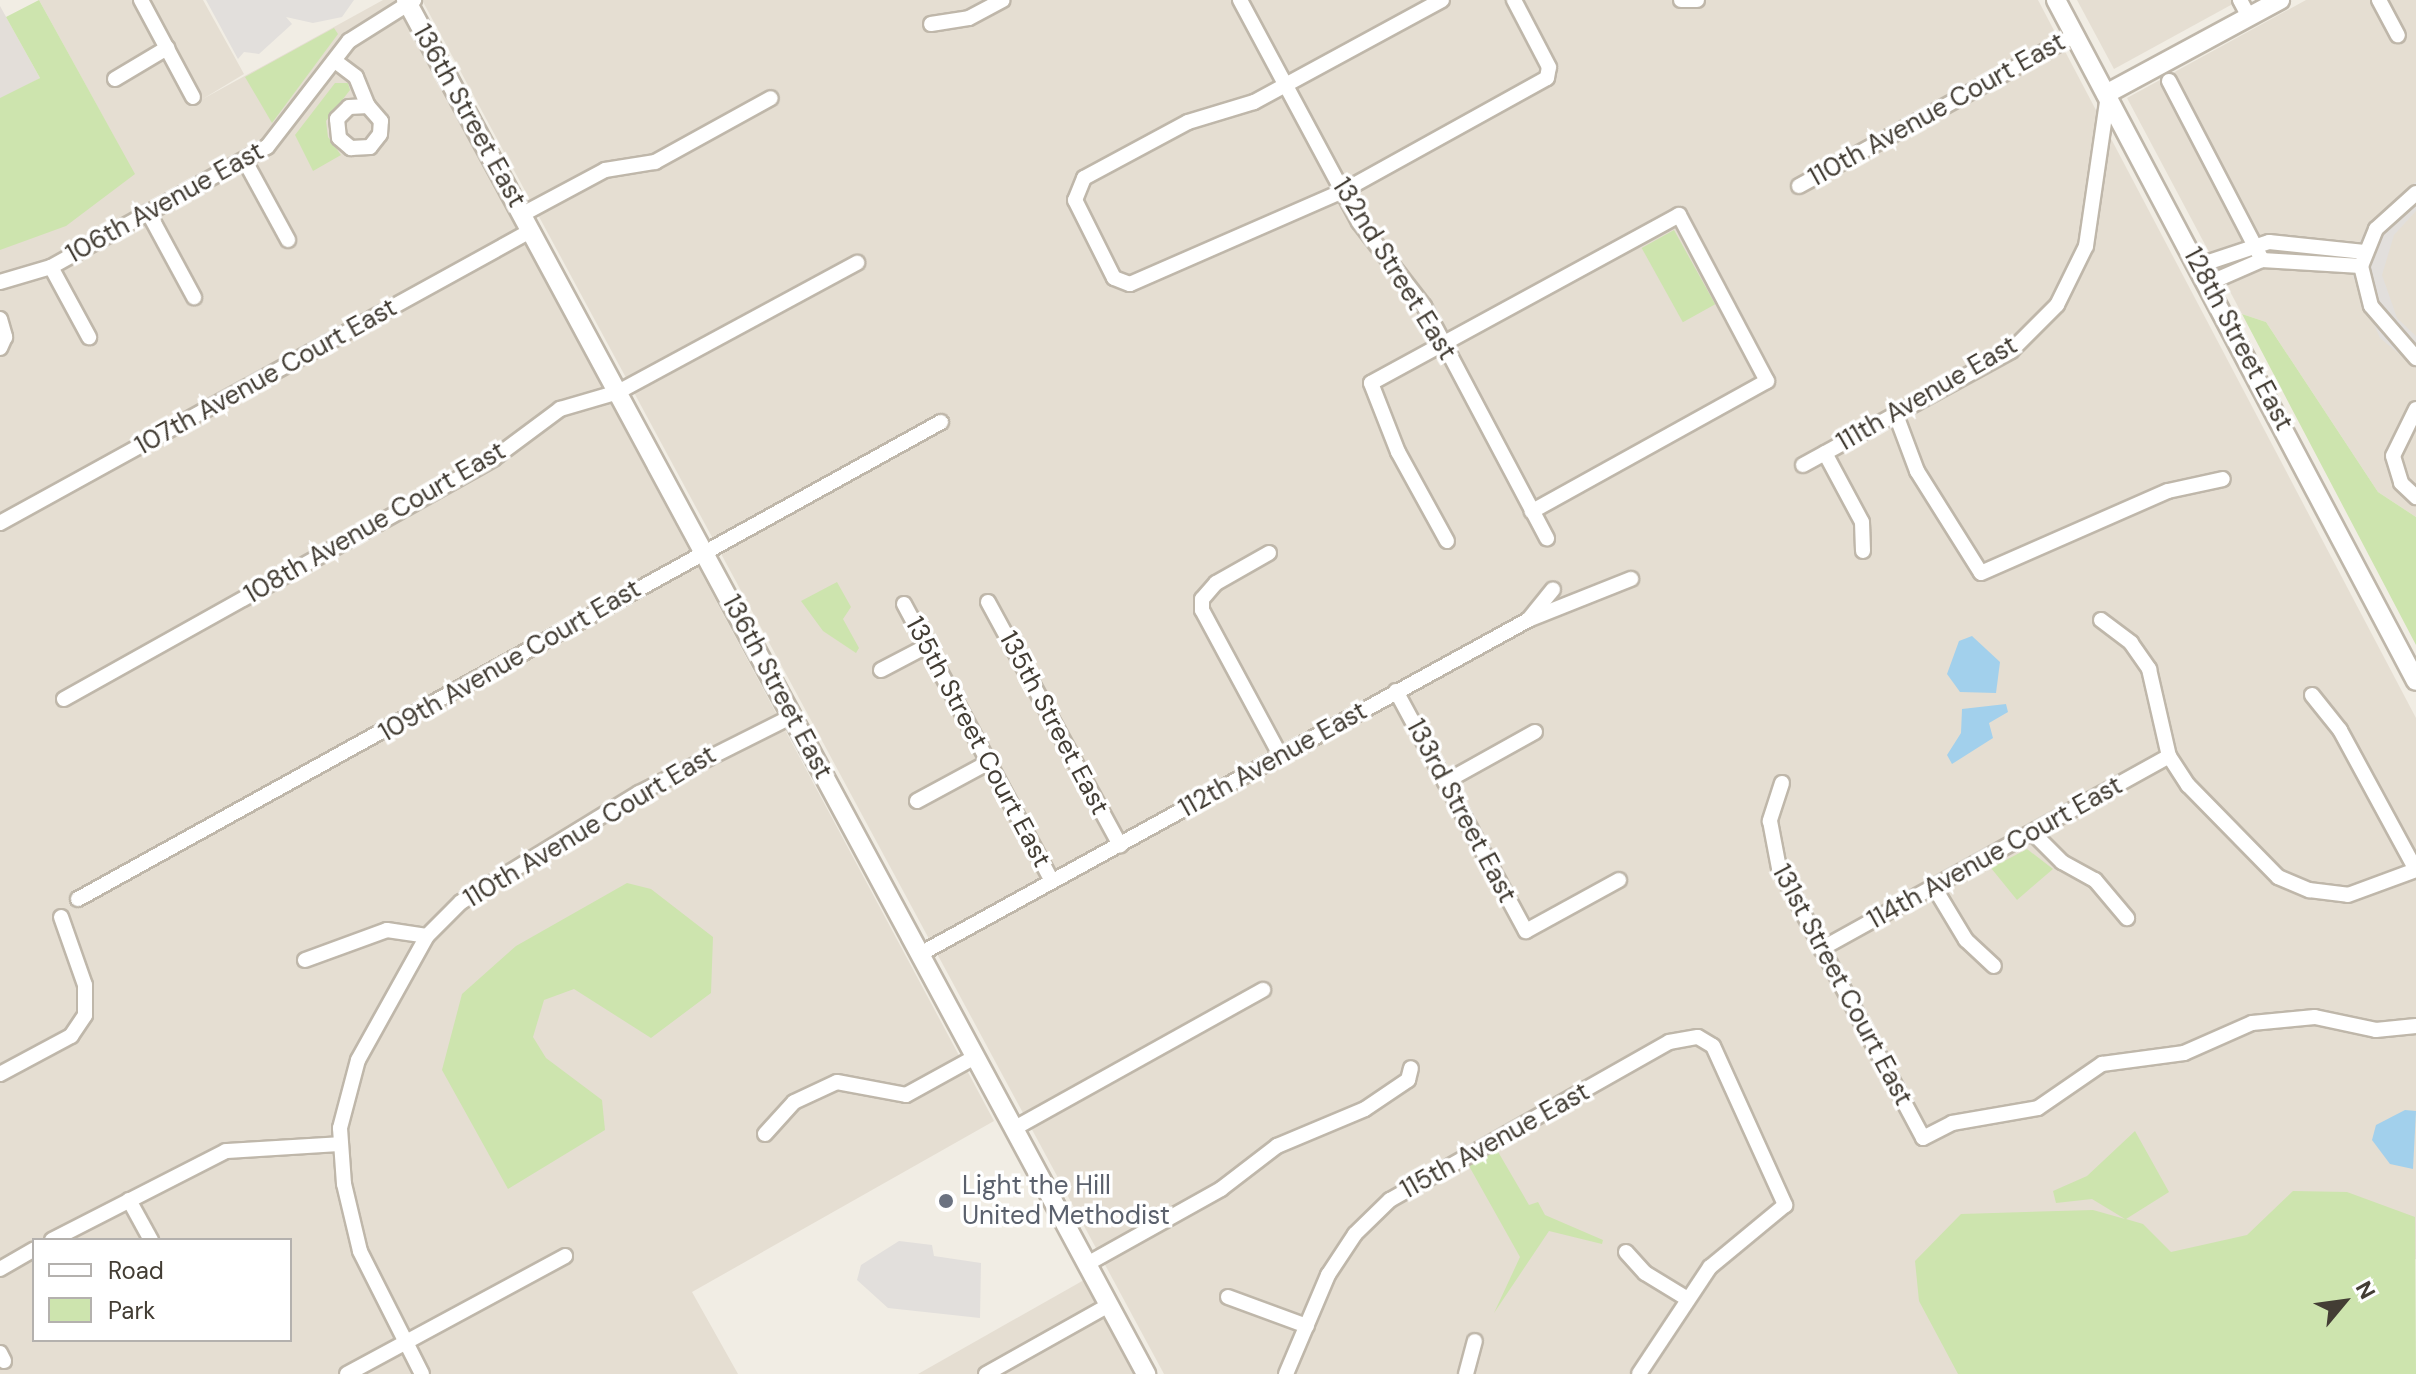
<!DOCTYPE html>
<html>
<head>
<meta charset="utf-8">
<style>
  body { margin:0 }
  #map { position:relative; width:2416px; height:1374px; overflow:hidden; background:#f1ede4; font-family:"DM Sans",sans-serif }
  div>[style] { position:absolute }
  [style*='--x'] { left:calc(var(--x)*1px); top:calc(var(--y)*1px); width:calc(var(--w)*1px); rotate:calc(var(--a)*1deg) }
  .residential>* { inset:0; background:#e5ded2 }
  .industrial>* { inset:0; background:#e3ded9 }
  .green>* { inset:0; background:#cde4ae; transform-origin:0 0 }
  .parking>* { inset:0; background:#e2dfdc }
  .water>* { inset:0; background:#a2d0ec }
  .roads { filter:drop-shadow(2px 0 #bfb7aa) drop-shadow(-2px 0 #bfb7aa) drop-shadow(0 2px #bfb7aa) drop-shadow(0 -2px #bfb7aa) }
  .minor>* { height:14px; margin:-7px; padding:0 7px; transform-origin:7px; border-radius:7px; background:#fff }
  .tertiary>* { height:18px; margin:-9px; padding:0 9px; transform-origin:9px; border-radius:9px; background:#fff }
  .dots>* { width:22px; height:22px; translate:-50% -50%; box-sizing:border-box; border:4px solid #fff; border-radius:50% }
  span { translate:-50% -50%; white-space:nowrap; text-align:center; line-height:1.15; -webkit-text-stroke:7px #fff; paint-order:stroke }
  .street-label { font-size:26px; color:#433d34 }
  .worship-label { font-size:26px; color:#5b616d }
  .left { translate:0 -50%; text-align:left }
  .legend { position:absolute; left:32px; top:1238px; width:260px; height:104px; box-sizing:border-box; background:#fff; border:2px solid #b4b1ae; margin:0; padding:10px 14px; list-style:none; font-size:24px; color:#433d34 }
  .legend li { display:flex; align-items:center; gap:16px; height:40px }
  .legend b { width:40px; border:2px solid #b4b1ae }
  .north { position:absolute; left:2304px; top:1262px; width:80px; height:80px; -webkit-text-stroke:6px #fff; paint-order:stroke; rotate:61deg; font-size:22px; font-weight:700; line-height:32px; text-align:center; color:#433d34 }
  .north::after { content:''; display:block; margin:auto; width:28px; height:36px; background:#433d34; clip-path:polygon(50% 0,100% 100%,50% 72%,0 100%) }
</style>
</head>
<body>
<div id="map">
  <div class="residential">
    <i style="clip-path:polygon(evenodd,39px 0,203px 0,244px 74px,201px 100px,383px 0,395px 0,994px 1121px,692px 1292px,738px 1374px,0 1374px,0 210px,118px 144px,39px 0,34px 1240px,290px 1240px,290px 1340px,34px 1340px,34px 1240px)"></i>
    <i style="clip-path:polygon(422px 0,2038px 0,2416px 718px,2416px 1259px,1972px 1374px,1164px 1374px)"></i>
    <i style="clip-path:polygon(2077px 0,2240px 0,2114px 69px)"></i>
    <i style="clip-path:polygon(2306px 0,2416px 0,2416px 517px,2378px 492px,2266px 322px,2242px 314px,2127px 98px)"></i>
    <i style="clip-path:polygon(1084px 1280px,1133px 1374px,918px 1374px)"></i>
  </div>
  <div class="industrial">
    <i style="clip-path:polygon(0 6px,40px 78px,0 100px)"></i>
  </div>
  <div class="green">
    <i style="clip-path:polygon(39px 0,135px 174px,66px 226px,0 250px,0 98px,40px 78px,6px 17px)"></i>
    <i style="clip-path:polygon(334px 28px,338px 34px,272px 123px,245px 77px)"></i>
    <i style="clip-path:polygon(335px 83px,348px 83px,350px 90px,326px 121px,328px 137px,341px 155px,313px 171px,295px 135px)"></i>
    <i style="left:1674px;top:230px;width:85px;height:37px;rotate:61deg"></i>
    <i style="clip-path:polygon(2242px 314px,2266px 322px,2378px 492px,2416px 517px,2416px 645px)"></i>
    <i style="clip-path:polygon(837px 582px,851px 607px,843px 619px,859px 648px,856px 653px,823px 631px,801px 601px)"></i>
    <i style="clip-path:polygon(2027px 849px,2053px 869px,2017px 900px,1991px 868px)"></i>
    <i style="clip-path:polygon(627px 883px,651px 889px,713px 937px,711px 993px,651px 1038px,574px 989px,544px 1000px,533px 1037px,546px 1058px,602px 1100px,605px 1130px,508px 1189px,442px 1070px,462px 994px,516px 946px)"></i>
    <i style="clip-path:polygon(2135px 1131px,2169px 1192px,2126px 1219px,2143px 1224px,2171px 1252px,2247px 1235px,2293px 1191px,2347px 1192px,2415px 1217px,2416px 1374px,1958px 1374px,1919px 1301px,1915px 1261px,1961px 1214px,2093px 1210px,2125px 1219px,2092px 1199px,2056px 1203px,2053px 1191px,2087px 1176px)"></i>
    <i style="clip-path:polygon(1497px 1150px,1529px 1205px,1538px 1202px,1545px 1215px,1603px 1240px,1602px 1244px,1549px 1231px,1494px 1313px,1520px 1257px,1469px 1166px)"></i>
  </div>
  <div class="parking">
    <i style="clip-path:polygon(206px 0,354px 0,342px 17px,313px 23px,286px 17px,292px 24px,259px 54px,244px 52px,238px 59px)"></i>
    <i style="clip-path:polygon(2416px 182px,2416px 211px,2394px 235px,2382px 275px,2397px 318px,2416px 336px,2416px 368px,2380px 338px,2353px 277px,2356px 250px,2368px 224px)"></i>
    <i style="clip-path:polygon(899px 1241px,932px 1245px,934px 1256px,981px 1263px,980px 1318px,888px 1308px,857px 1280px,861px 1265px)"></i>
  </div>
  <div class="water">
    <i style="clip-path:polygon(1972px 636px,2000px 662px,1996px 693px,1960px 692px,1947px 674px,1959px 641px)"></i>
    <i style="clip-path:polygon(2006px 704px,2008px 712px,1989px 723px,1993px 738px,1952px 764px,1947px 755px,1961px 733px,1962px 709px)"></i>
    <i style="clip-path:polygon(2405px 1110px,2416px 1111px,2413px 1169px,2390px 1164px,2372px 1140px,2376px 1125px)"></i>
  </div>
  <div class="roads">
    <div class="minor">
      <i style="--x:141;--y:0;--w:110;--a:61.8"></i>
      <i style="--x:1240;--y:0;--w:252;--a:61.8"></i>
      <i style="--x:1359;--y:222;--w:106;--a:52.3"></i>
      <i style="--x:1424;--y:306;--w:263;--a:62.1"></i>
      <i style="--x:1442;--y:0;--w:214;--a:151.5"></i>
      <i style="--x:1254;--y:102;--w:69;--a:163.1"></i>
      <i style="--x:1188;--y:122;--w:118;--a:151.7"></i>
      <i style="--x:1084;--y:178;--w:24;--a:112"></i>
      <i style="--x:1075;--y:200;--w:87;--a:63.4"></i>
      <i style="--x:1114;--y:278;--w:17;--a:21"></i>
      <i style="--x:1130;--y:284;--w:232;--a:-23.6"></i>
      <i style="--x:1343;--y:191;--w:233;--a:-29"></i>
      <i style="--x:1547;--y:78;--w:11;--a:-80"></i>
      <i style="--x:1549;--y:67;--w:76;--a:-117.6"></i>
      <i style="--x:1681;--y:0;--w:16;--a:0"></i>
      <i style="--x:2240;--y:0;--w:19;--a:62"></i>
      <i style="--x:2379;--y:0;--w:40;--a:62"></i>
      <i style="--x:931;--y:24;--w:38;--a:-9"></i>
      <i style="--x:969;--y:18;--w:38;--a:-28"></i>
      <i style="--x:335;--y:61;--w:26;--a:37"></i>
      <i style="--x:356;--y:77;--w:31;--a:68"></i>
      <i style="--x:368;--y:106;--w:19;--a:177"></i>
      <i style="--x:349;--y:107;--w:17;--a:135"></i>
      <i style="--x:337;--y:119;--w:19;--a:84"></i>
      <i style="--x:339;--y:138;--w:16;--a:40"></i>
      <i style="--x:351;--y:148;--w:19;--a:-3"></i>
      <i style="--x:370;--y:147;--w:16;--a:-52"></i>
      <i style="--x:380;--y:134;--w:13;--a:-86"></i>
      <i style="--x:381;--y:121;--w:20;--a:-131"></i>
      <i style="--x:115;--y:79;--w:61;--a:-30.8"></i>
      <i style="--x:2169;--y:81;--w:202;--a:62.5"></i>
      <i style="--x:245;--y:161;--w:90;--a:61.4"></i>
      <i style="--x:1799;--y:186;--w:315;--a:-28.7"></i>
      <i style="--x:2416;--y:193;--w:54;--a:138"></i>
      <i style="--x:2376;--y:229;--w:40;--a:112"></i>
      <i style="--x:2361;--y:266;--w:41;--a:76"></i>
      <i style="--x:2371;--y:306;--w:69;--a:49.1"></i>
      <i style="--x:148;--y:212;--w:97;--a:61.6"></i>
      <i style="--x:523;--y:214;--w:93;--a:-28.2"></i>
      <i style="--x:605;--y:170;--w:51;--a:-9.1"></i>
      <i style="--x:655;--y:162;--w:132;--a:-28.9"></i>
      <i style="--x:2200;--y:265;--w:73;--a:-18.4"></i>
      <i style="--x:2269;--y:242;--w:96;--a:6"></i>
      <i style="--x:51;--y:267;--w:80;--a:61.5"></i>
      <i style="--x:0;--y:282;--w:53;--a:-16.4"></i>
      <i style="--x:51;--y:267;--w:247;--a:-29.1"></i>
      <i style="--x:267;--y:147;--w:134;--a:-52.3"></i>
      <i style="--x:349;--y:41;--w:77;--a:-32.2"></i>
      <i style="--x:2209;--y:283;--w:58;--a:-23.5"></i>
      <i style="--x:2262;--y:260;--w:99;--a:3.5"></i>
      <i style="--x:0;--y:319;--w:19;--a:74"></i>
      <i style="--x:5;--y:337;--w:12;--a:114"></i>
      <i style="--x:2416;--y:409;--w:52;--a:116.1"></i>
      <i style="--x:2393;--y:456;--w:28;--a:73"></i>
      <i style="--x:2401;--y:483;--w:21;--a:43"></i>
      <i style="--x:1896;--y:415;--w:60;--a:69.4"></i>
      <i style="--x:1917;--y:471;--w:120;--a:57.9"></i>
      <i style="--x:1981;--y:573;--w:204;--a:-23.7"></i>
      <i style="--x:2168;--y:491;--w:56;--a:-12.3"></i>
      <i style="--x:1825;--y:453;--w:78;--a:61.8"></i>
      <i style="--x:1862;--y:522;--w:29;--a:88"></i>
      <i style="--x:1803;--y:465;--w:237;--a:-28.7"></i>
      <i style="--x:2011;--y:351;--w:65;--a:-45"></i>
      <i style="--x:2057;--y:305;--w:66;--a:-63.8"></i>
      <i style="--x:2086;--y:246;--w:146;--a:-81.7"></i>
      <i style="--x:0;--y:523;--w:607;--a:-28.84"></i>
      <i style="--x:1447;--y:541;--w:102;--a:-118.8"></i>
      <i style="--x:1398;--y:452;--w:74;--a:-111.4"></i>
      <i style="--x:1371;--y:383;--w:351;--a:-28.6"></i>
      <i style="--x:1679;--y:215;--w:188;--a:62.1"></i>
      <i style="--x:1767;--y:381;--w:269;--a:151"></i>
      <i style="--x:1269;--y:553;--w:61;--a:150.5"></i>
      <i style="--x:1216;--y:583;--w:21;--a:131"></i>
      <i style="--x:1202;--y:599;--w:11;--a:90"></i>
      <i style="--x:1202;--y:610;--w:165;--a:61.7"></i>
      <i style="--x:988;--y:602;--w:277;--a:61.5"></i>
      <i style="--x:904;--y:604;--w:314;--a:61.9"></i>
      <i style="--x:1529;--y:619;--w:38;--a:-51"></i>
      <i style="--x:2101;--y:620;--w:38;--a:37"></i>
      <i style="--x:2131;--y:643;--w:32;--a:55"></i>
      <i style="--x:2149;--y:669;--w:89;--a:77.1"></i>
      <i style="--x:2169;--y:756;--w:35;--a:57"></i>
      <i style="--x:2188;--y:785;--w:129;--a:45.6"></i>
      <i style="--x:2278;--y:877;--w:34;--a:23"></i>
      <i style="--x:2309;--y:890;--w:39;--a:7"></i>
      <i style="--x:2348;--y:895;--w:72;--a:-20.2"></i>
      <i style="--x:881;--y:670;--w:52;--a:-27.6"></i>
      <i style="--x:1396;--y:691;--w:273;--a:61.6"></i>
      <i style="--x:1526;--y:931;--w:106;--a:-28.7"></i>
      <i style="--x:2312;--y:695;--w:45;--a:51.3"></i>
      <i style="--x:2340;--y:730;--w:159;--a:61.5"></i>
      <i style="--x:64;--y:699;--w:492;--a:-29.2"></i>
      <i style="--x:493;--y:459;--w:84;--a:-36.7"></i>
      <i style="--x:560;--y:409;--w:60;--a:-16.3"></i>
      <i style="--x:618;--y:392;--w:272;--a:-28.4"></i>
      <i style="--x:1445;--y:782;--w:103;--a:-29.1"></i>
      <i style="--x:1782;--y:783;--w:40;--a:108"></i>
      <i style="--x:1770;--y:821;--w:48;--a:79.2"></i>
      <i style="--x:1779;--y:868;--w:306;--a:61.9"></i>
      <i style="--x:1923;--y:1138;--w:33;--a:-27"></i>
      <i style="--x:1952;--y:1123;--w:87;--a:-9.9"></i>
      <i style="--x:2038;--y:1108;--w:78;--a:-34.5"></i>
      <i style="--x:2102;--y:1064;--w:83;--a:-7.6"></i>
      <i style="--x:2184;--y:1053;--w:74;--a:-23.8"></i>
      <i style="--x:2252;--y:1023;--w:63;--a:-5.4"></i>
      <i style="--x:2315;--y:1017;--w:62;--a:12"></i>
      <i style="--x:2376;--y:1030;--w:40;--a:-5.7"></i>
      <i style="--x:917;--y:801;--w:82;--a:-28.4"></i>
      <i style="--x:2033;--y:833;--w:41;--a:45"></i>
      <i style="--x:2062;--y:862;--w:38;--a:29"></i>
      <i style="--x:2095;--y:880;--w:50;--a:49.9"></i>
      <i style="--x:1934;--y:887;--w:62;--a:58.9"></i>
      <i style="--x:1966;--y:940;--w:38;--a:43"></i>
      <i style="--x:78;--y:899;--w:986;--a:-28.93"></i>
      <i style="--x:1821;--y:949;--w:398;--a:-29"></i>
      <i style="--x:920;--y:954;--w:694;--a:-28.78"></i>
      <i style="--x:1528;--y:620;--w:111;--a:-21.7"></i>
      <i style="--x:305;--y:960;--w:87;--a:-20.1"></i>
      <i style="--x:387;--y:930;--w:40;--a:8.5"></i>
      <i style="--x:0;--y:1074;--w:81;--a:-28.2"></i>
      <i style="--x:71;--y:1036;--w:25;--a:-56"></i>
      <i style="--x:85;--y:1015;--w:30;--a:-90"></i>
      <i style="--x:85;--y:985;--w:72;--a:-109.4"></i>
      <i style="--x:1015;--y:1128;--w:284;--a:-29.1"></i>
      <i style="--x:765;--y:1134;--w:43;--a:-47.8"></i>
      <i style="--x:794;--y:1102;--w:47;--a:-24.9"></i>
      <i style="--x:837;--y:1082;--w:70;--a:10.7"></i>
      <i style="--x:906;--y:1095;--w:79;--a:-28.8"></i>
      <i style="--x:129;--y:1200;--w:46;--a:61.2"></i>
      <i style="--x:52;--y:1240;--w:195;--a:-27.1"></i>
      <i style="--x:226;--y:1151;--w:114;--a:-3.5"></i>
      <i style="--x:1626;--y:1252;--w:28;--a:48"></i>
      <i style="--x:1645;--y:1273;--w:48;--a:31.4"></i>
      <i style="--x:1087;--y:1264;--w:154;--a:-29.2"></i>
      <i style="--x:1221;--y:1189;--w:71;--a:-37.5"></i>
      <i style="--x:1277;--y:1146;--w:95;--a:-22.8"></i>
      <i style="--x:1365;--y:1109;--w:52;--a:-34"></i>
      <i style="--x:1408;--y:1080;--w:12;--a:-76"></i>
      <i style="--x:0;--y:1269;--w:39;--a:-30"></i>
      <i style="--x:1228;--y:1297;--w:84;--a:20.2"></i>
      <i style="--x:0;--y:1353;--w:9;--a:63"></i>
      <i style="--x:347;--y:1374;--w:248;--a:-28.4"></i>
      <i style="--x:422;--y:1374;--w:138;--a:-116.8"></i>
      <i style="--x:360;--y:1251;--w:69;--a:-103.4"></i>
      <i style="--x:344;--y:1184;--w:56;--a:-94.1"></i>
      <i style="--x:340;--y:1128;--w:70;--a:-75.2"></i>
      <i style="--x:358;--y:1060;--w:142;--a:-60.9"></i>
      <i style="--x:427;--y:936;--w:48;--a:-45"></i>
      <i style="--x:461;--y:902;--w:209;--a:-31.5"></i>
      <i style="--x:639;--y:793;--w:172;--a:-26.6"></i>
      <i style="--x:986;--y:1374;--w:141;--a:-29.3"></i>
      <i style="--x:1286;--y:1374;--w:108;--a:-67"></i>
      <i style="--x:1328;--y:1275;--w:49;--a:-56.6"></i>
      <i style="--x:1355;--y:1234;--w:49;--a:-44.2"></i>
      <i style="--x:1390;--y:1200;--w:321;--a:-29.5"></i>
      <i style="--x:1669;--y:1042;--w:29;--a:-10"></i>
      <i style="--x:1698;--y:1037;--w:17;--a:31"></i>
      <i style="--x:1713;--y:1046;--w:175;--a:65.6"></i>
      <i style="--x:1785;--y:1205;--w:97;--a:140.4"></i>
      <i style="--x:1710;--y:1267;--w:128;--a:123.6"></i>
      <i style="--x:1466;--y:1374;--w:34;--a:-75"></i>
    </div>
    <div class="tertiary">
      <i style="--x:406;--y:0;--w:1561;--a:61.69"></i>
      <i style="--x:2056;--y:0;--w:770;--a:62.14"></i>
      <i style="--x:2106;--y:94;--w:198;--a:-28.4"></i>
    </div>
  </div>
  <div class="dots">
    <i style="left:946px;top:1201px;background:#6b7280"></i>
  </div>
  <div class="street-label">
    <span style="left:1937px;top:110px;rotate:-29deg">110th Avenue Court East</span>
    <span style="left:469px;top:116px;rotate:61deg">136th Street East</span>
    <span style="left:165px;top:203px;rotate:-29deg">106th Avenue East</span>
    <span style="left:1394px;top:269px;rotate:58deg">132nd Street East</span>
    <span style="left:2238px;top:339px;rotate:62deg">128th Street East</span>
    <span style="left:266px;top:377px;rotate:-29deg">107th Avenue Court East</span>
    <span style="left:1927px;top:394px;rotate:-30deg">111th Avenue East</span>
    <span style="left:375px;top:523px;rotate:-30deg">108th Avenue Court East</span>
    <span style="left:510px;top:661px;rotate:-30deg">109th Avenue Court East</span>
    <span style="left:777px;top:687px;rotate:62deg">136th Street East</span>
    <span style="left:1054px;top:723px;rotate:62deg">135th Street East</span>
    <span style="left:978px;top:742px;rotate:62deg">135th Street Court East</span>
    <span style="left:1273px;top:760px;rotate:-29deg">112th Avenue East</span>
    <span style="left:1461px;top:811px;rotate:62deg">133rd Street East</span>
    <span style="left:590px;top:827px;rotate:-31deg">110th Avenue Court East</span>
    <span style="left:1995px;top:853px;rotate:-29deg">114th Avenue Court East</span>
    <span style="left:1842px;top:985px;rotate:62deg">131st Street Court East</span>
    <span style="left:1495px;top:1141px;rotate:-29deg">115th Avenue East</span>
  </div>
  <div class="worship-label">
    <span class="left" style="left:962px;top:1201px">Light the Hill<br>United Methodist</span>
  </div>
  <ul class="legend">
  <li><b style="height:10px;background:#fff"></b>Road</li>
  <li><b style="height:22px;background:#cde4ae"></b>Park</li>
  </ul>
  <div class="north">N</div>
</div>
</body>
</html>
